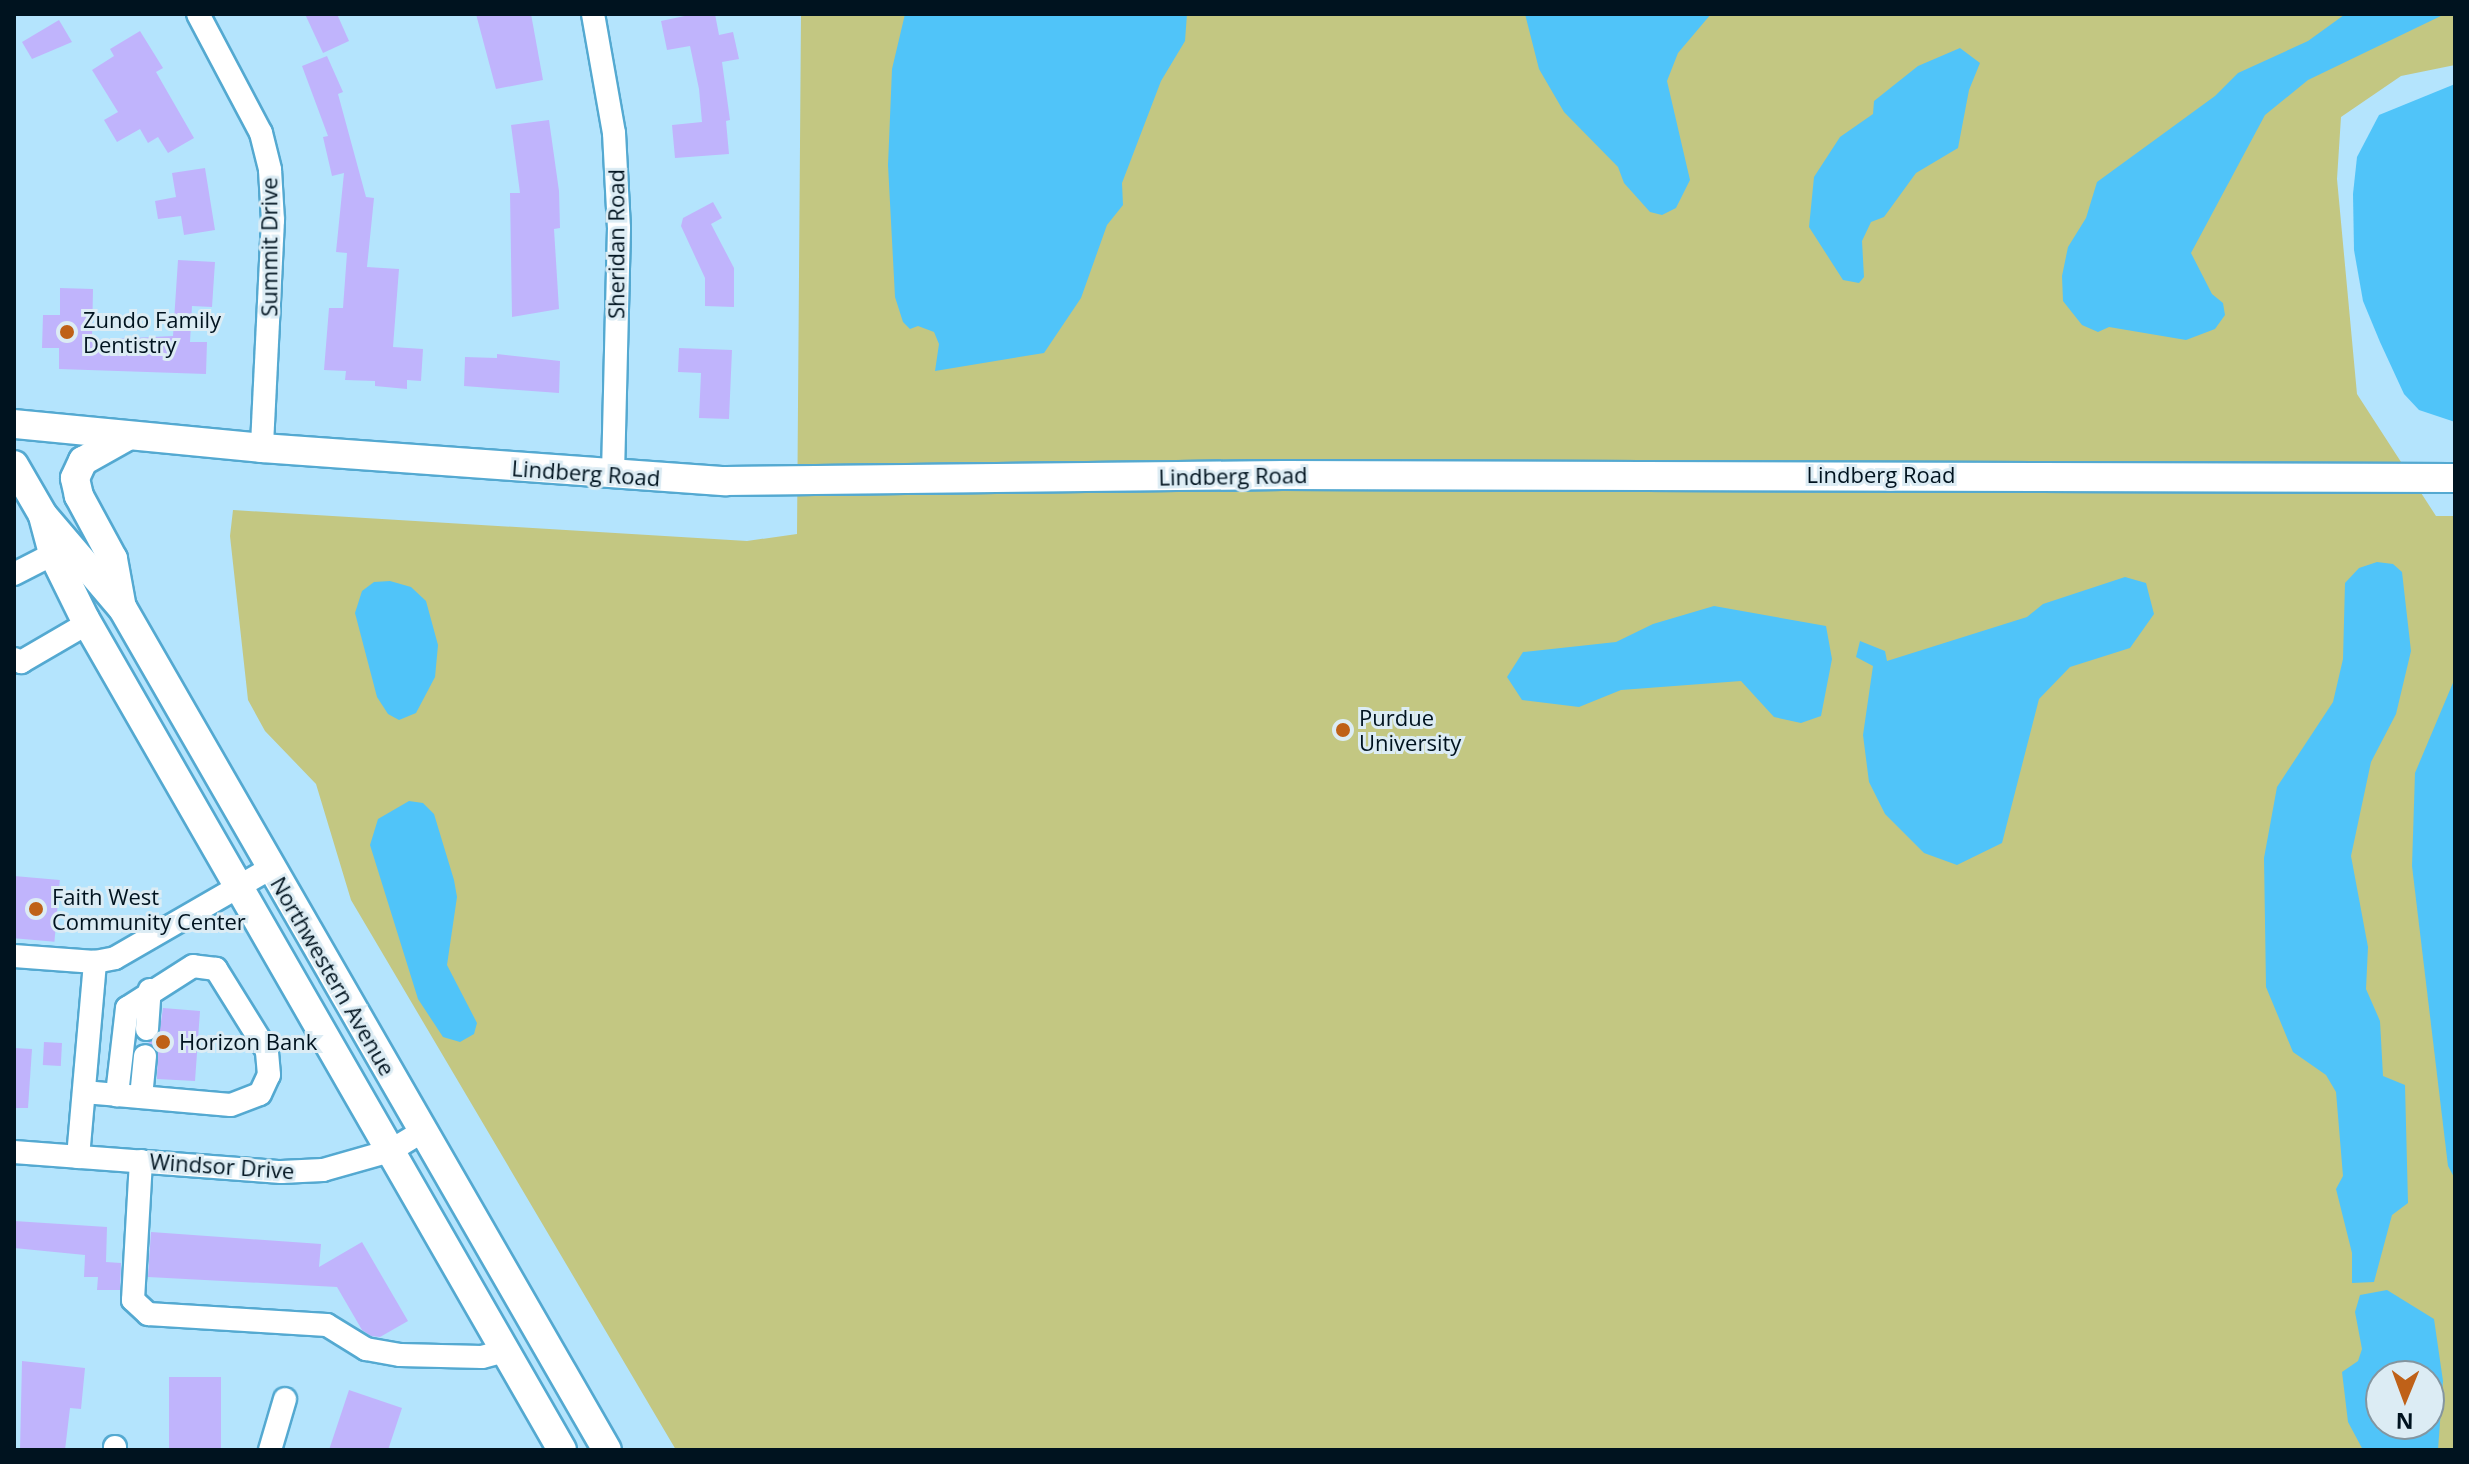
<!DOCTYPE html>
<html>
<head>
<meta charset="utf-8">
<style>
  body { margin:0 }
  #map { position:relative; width:2469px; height:1464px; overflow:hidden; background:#b4e4fd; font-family:"Open Sans",sans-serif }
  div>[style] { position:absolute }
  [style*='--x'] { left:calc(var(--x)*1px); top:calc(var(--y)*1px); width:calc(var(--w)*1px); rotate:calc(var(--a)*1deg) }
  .green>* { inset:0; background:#c3c782 }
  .water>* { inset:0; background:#50c4f9 }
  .building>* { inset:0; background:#c0b4fc; transform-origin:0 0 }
  .roads { filter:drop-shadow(2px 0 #54a9d1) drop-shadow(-2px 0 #54a9d1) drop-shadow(0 2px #54a9d1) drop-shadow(0 -2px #54a9d1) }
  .minor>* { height:22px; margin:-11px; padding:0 11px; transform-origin:11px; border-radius:11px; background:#fff }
  .major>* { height:28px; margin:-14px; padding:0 14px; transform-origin:14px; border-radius:14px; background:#fff }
  .dots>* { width:22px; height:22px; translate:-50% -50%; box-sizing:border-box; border:4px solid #dcecf4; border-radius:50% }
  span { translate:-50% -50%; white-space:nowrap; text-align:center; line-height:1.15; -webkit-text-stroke:6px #dcecf4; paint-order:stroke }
  .street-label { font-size:22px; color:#00131f }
  .poi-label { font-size:22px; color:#00131f }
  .left { translate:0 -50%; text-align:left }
  .frame { position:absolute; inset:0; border:16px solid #00131f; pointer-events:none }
  .north { position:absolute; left:2365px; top:1360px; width:80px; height:80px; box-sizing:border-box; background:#dcecf4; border:2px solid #84959f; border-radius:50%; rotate:181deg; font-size:22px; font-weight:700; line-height:32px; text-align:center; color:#00131f }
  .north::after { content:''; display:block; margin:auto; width:28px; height:36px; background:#bf6118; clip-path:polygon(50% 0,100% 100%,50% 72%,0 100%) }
</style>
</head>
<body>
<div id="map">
  <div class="green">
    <i style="clip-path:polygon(evenodd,801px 14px,2455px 14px,2455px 65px,2401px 76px,2341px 117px,2337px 179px,2357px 394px,2436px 516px,2455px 516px,2455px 1450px,676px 1450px,351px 900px,316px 784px,265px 731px,248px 700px,230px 536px,233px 510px,747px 541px,797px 534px,801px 14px,2381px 1376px,2429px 1376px,2429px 1424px,2381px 1424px,2381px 1376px)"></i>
  </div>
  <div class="water">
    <i style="clip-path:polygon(905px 14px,1187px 14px,1185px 41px,1161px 81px,1122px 183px,1123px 205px,1107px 225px,1081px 298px,1044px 353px,935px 371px,939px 344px,934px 332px,918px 326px,910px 329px,903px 322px,895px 297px,888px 165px,892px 69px)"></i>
    <i style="clip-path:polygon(1525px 14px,1711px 14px,1678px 53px,1667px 81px,1690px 180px,1676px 208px,1662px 215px,1650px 212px,1624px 183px,1618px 167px,1564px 112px,1539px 69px)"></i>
    <i style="clip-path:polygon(2445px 14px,2308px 80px,2265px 115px,2191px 253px,2212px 294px,2223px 303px,2225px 315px,2215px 329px,2186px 340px,2109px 327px,2098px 332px,2082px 325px,2063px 301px,2062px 276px,2068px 247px,2086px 218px,2097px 182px,2215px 96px,2238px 73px,2308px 41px,2344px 15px)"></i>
    <i style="clip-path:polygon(1960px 48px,1980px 63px,1969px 90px,1958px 148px,1916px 173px,1884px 217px,1871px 222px,1862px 241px,1864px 277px,1859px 283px,1843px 280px,1809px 227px,1814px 177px,1840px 137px,1873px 114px,1874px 101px,1918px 66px)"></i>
    <i style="clip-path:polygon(2455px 84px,2455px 422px,2419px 410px,2404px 394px,2380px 342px,2363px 301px,2354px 250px,2353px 194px,2357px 157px,2379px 115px)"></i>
    <i style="clip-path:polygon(2377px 562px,2393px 564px,2402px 572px,2411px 651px,2396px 714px,2371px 762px,2351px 856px,2368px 947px,2366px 989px,2380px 1021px,2383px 1076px,2405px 1085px,2408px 1203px,2392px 1215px,2374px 1282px,2352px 1283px,2352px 1253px,2336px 1189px,2343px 1176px,2336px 1092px,2326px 1075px,2293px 1052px,2266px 987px,2264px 858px,2277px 787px,2333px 702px,2343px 659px,2345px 583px,2359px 568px)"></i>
    <i style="clip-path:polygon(2125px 577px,2146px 583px,2154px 614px,2130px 648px,2070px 667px,2039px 699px,2002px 843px,1957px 865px,1924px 853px,1885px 814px,1869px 782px,1863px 735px,1873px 666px,1856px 657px,1860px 641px,1885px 651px,1887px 661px,2027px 617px,2043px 604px)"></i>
    <i style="clip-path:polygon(390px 581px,411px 587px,426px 601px,438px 645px,435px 677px,425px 696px,416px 713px,399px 720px,388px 714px,377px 697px,355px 613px,362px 591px,374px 582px)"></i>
    <i style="clip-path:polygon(1714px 606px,1826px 626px,1832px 659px,1821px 716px,1801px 723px,1774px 717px,1741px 681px,1621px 690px,1579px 707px,1522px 700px,1507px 677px,1523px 652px,1616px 642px,1653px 624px)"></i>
    <i style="clip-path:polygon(2455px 678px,2455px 1179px,2448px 1166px,2412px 866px,2415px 773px)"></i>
    <i style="clip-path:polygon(409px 801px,423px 803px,434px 814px,454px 880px,457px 897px,447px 965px,477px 1023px,474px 1034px,460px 1042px,443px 1037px,418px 999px,370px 845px,378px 819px)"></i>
    <i style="clip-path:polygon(evenodd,2387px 1290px,2434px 1319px,2443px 1381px,2438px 1450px,2363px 1450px,2348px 1422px,2342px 1372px,2358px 1361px,2362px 1349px,2355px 1312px,2360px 1295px,2387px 1290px,2381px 1376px,2429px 1376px,2429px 1424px,2381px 1424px,2381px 1376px)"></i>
  </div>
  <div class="building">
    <i style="clip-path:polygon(305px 14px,337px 14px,349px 41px,323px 53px)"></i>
    <i style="clip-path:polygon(476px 14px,531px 14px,543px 80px,496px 89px)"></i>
    <i style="clip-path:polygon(694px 14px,715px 14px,719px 35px,733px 32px,739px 59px,722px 62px,730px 120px,726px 121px,729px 154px,675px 158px,672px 125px,702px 122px,699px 89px,690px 46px,667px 50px,661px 21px)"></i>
    <i style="clip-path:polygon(59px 20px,72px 42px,32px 59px,22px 42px)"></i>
    <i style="clip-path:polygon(140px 31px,163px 68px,156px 72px,194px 138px,168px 153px,158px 137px,148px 143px,140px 129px,117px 142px,104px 120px,118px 112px,92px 70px,114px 56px,110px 49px)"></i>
    <i style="clip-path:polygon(327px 56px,343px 92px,338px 94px,366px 197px,374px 198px,367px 267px,399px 269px,393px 347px,423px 349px,421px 381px,407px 380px,407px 389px,375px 386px,375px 381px,345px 380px,346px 371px,324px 370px,329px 308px,343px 308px,347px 253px,336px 252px,344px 173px,332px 176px,323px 137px,328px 136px,302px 66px)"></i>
    <i style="clip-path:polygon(549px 120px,559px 191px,560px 228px,554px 229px,559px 309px,512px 317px,510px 193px,520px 193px,511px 125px)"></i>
    <i style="clip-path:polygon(205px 168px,215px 230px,184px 235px,181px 216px,158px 219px,155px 201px,176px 197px,172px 173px)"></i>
    <i style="clip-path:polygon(713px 202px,722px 218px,711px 224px,734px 268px,734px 307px,705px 306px,705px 278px,681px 226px,683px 218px)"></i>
    <i style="clip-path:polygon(178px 260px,215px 262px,212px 307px,192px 306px,190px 342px,207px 342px,206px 374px,59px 369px,59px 348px,42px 348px,43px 315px,60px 315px,60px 288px,93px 289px,92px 340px,173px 336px)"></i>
    <i style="clip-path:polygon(679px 348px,732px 350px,729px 419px,699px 418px,701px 373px,678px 372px)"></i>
    <i style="clip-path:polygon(497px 354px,560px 361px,559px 393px,464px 386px,465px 357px,497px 358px)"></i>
    <i style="left:14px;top:876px;width:46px;height:62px;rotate:5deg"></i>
    <i style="clip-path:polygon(163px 1008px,200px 1011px,195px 1081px,157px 1079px,158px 1051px,148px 1043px,159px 1036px)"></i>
    <i style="left:44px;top:1042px;width:18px;height:23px;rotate:3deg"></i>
    <i style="clip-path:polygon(14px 1048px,32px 1049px,28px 1108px,14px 1108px)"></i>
    <i style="clip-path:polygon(14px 1221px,107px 1227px,106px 1262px,121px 1263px,120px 1290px,97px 1290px,98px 1277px,84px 1277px,85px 1255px,14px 1248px)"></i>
    <i style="clip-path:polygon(151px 1232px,321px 1244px,319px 1267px,362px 1242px,408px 1321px,380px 1337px,371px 1336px,362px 1330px,337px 1287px,148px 1277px)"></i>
    <i style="clip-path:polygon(22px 1361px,85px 1368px,81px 1409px,70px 1408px,65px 1450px,20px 1450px)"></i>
    <i style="left:169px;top:1377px;width:52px;height:73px"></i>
    <i style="clip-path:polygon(349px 1390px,402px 1408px,388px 1450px,329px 1450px)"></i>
  </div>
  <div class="roads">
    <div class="minor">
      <i style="--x:198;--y:14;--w:135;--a:62.1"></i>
      <i style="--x:261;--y:133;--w:38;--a:76"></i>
      <i style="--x:270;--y:170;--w:50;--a:86.6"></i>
      <i style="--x:273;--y:220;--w:228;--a:92.8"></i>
      <i style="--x:593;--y:14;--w:121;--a:80"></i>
      <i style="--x:614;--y:133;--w:95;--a:87"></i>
      <i style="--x:619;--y:228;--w:248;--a:91.4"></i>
      <i style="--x:14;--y:574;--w:44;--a:-27.1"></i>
      <i style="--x:14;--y:659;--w:8;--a:23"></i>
      <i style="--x:21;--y:662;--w:78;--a:-30.2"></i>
      <i style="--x:14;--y:956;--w:81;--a:4.2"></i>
      <i style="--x:95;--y:962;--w:20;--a:-11"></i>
      <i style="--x:115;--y:958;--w:180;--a:-30"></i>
      <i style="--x:147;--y:1029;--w:39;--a:-86"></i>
      <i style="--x:84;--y:1092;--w:33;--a:5"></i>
      <i style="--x:117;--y:1095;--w:114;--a:5"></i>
      <i style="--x:231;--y:1105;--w:31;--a:-21"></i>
      <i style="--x:260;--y:1094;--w:21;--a:-65"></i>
      <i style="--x:269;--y:1075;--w:24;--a:-95"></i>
      <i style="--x:267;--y:1051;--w:97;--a:-121.9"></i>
      <i style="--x:216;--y:969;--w:23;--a:-173"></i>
      <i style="--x:193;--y:966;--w:78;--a:147.5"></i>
      <i style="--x:127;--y:1008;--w:88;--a:96.6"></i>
      <i style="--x:141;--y:1097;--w:41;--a:-84.4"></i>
      <i style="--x:14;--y:1152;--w:268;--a:4.3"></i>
      <i style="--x:281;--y:1172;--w:42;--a:-2.7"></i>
      <i style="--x:323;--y:1170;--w:70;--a:-15.8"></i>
      <i style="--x:390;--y:1151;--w:37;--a:-31"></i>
      <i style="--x:78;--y:1157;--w:196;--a:-85"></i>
      <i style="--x:141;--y:1161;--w:139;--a:93.3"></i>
      <i style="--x:133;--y:1300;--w:21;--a:43"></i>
      <i style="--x:148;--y:1314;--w:179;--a:3.5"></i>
      <i style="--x:327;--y:1325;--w:46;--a:31.6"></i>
      <i style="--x:366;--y:1349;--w:35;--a:10"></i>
      <i style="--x:400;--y:1355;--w:82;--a:1.4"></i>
      <i style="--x:482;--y:1357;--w:23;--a:-15"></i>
      <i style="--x:115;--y:1450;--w:3;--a:-90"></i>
      <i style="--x:270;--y:1450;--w:53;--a:-73.6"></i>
    </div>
    <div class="major">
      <i style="--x:14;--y:424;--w:249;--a:5.5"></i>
      <i style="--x:262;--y:448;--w:464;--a:4.1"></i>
      <i style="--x:725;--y:481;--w:558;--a:-0.62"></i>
      <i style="--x:1283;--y:475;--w:1172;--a:0.15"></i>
      <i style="--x:14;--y:465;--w:58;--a:59.9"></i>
      <i style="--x:43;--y:515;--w:123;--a:49.6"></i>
      <i style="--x:123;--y:609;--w:970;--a:60.08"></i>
      <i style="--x:43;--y:516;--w:39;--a:75"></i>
      <i style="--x:53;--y:554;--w:72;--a:63.8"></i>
      <i style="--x:85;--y:619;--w:958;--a:60.14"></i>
      <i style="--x:121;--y:603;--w:45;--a:-100.3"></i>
      <i style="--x:113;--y:559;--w:72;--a:-118.4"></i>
      <i style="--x:79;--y:496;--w:18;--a:-103"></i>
      <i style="--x:75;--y:478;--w:19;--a:-65"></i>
      <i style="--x:83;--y:461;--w:49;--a:-29.2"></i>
    </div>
  </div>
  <div class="dots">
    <i style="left:67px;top:332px;background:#bf6118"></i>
    <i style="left:1343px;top:730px;background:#bf6118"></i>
    <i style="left:36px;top:909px;background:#bf6118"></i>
    <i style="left:163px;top:1042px;background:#bf6118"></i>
  </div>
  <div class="street-label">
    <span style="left:616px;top:244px;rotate:-90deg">Sheridan Road</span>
    <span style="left:269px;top:247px;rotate:-90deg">Summit Drive</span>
    <span style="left:586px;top:473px;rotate:4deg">Lindberg Road</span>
    <span style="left:1881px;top:475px">Lindberg Road</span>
    <span style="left:1233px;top:476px;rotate:-1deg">Lindberg Road</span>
    <span style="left:333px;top:976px;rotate:60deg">Northwestern Avenue</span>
    <span style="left:222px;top:1166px;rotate:4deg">Windsor Drive</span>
  </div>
  <div class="poi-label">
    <span class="left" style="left:83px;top:332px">Zundo Family<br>Dentistry</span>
    <span class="left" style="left:1359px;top:730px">Purdue<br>University</span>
    <span class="left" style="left:52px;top:909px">Faith West<br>Community Center</span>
    <span class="left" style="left:179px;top:1042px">Horizon Bank</span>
  </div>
  <div class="frame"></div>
  <div class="north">N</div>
</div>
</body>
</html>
